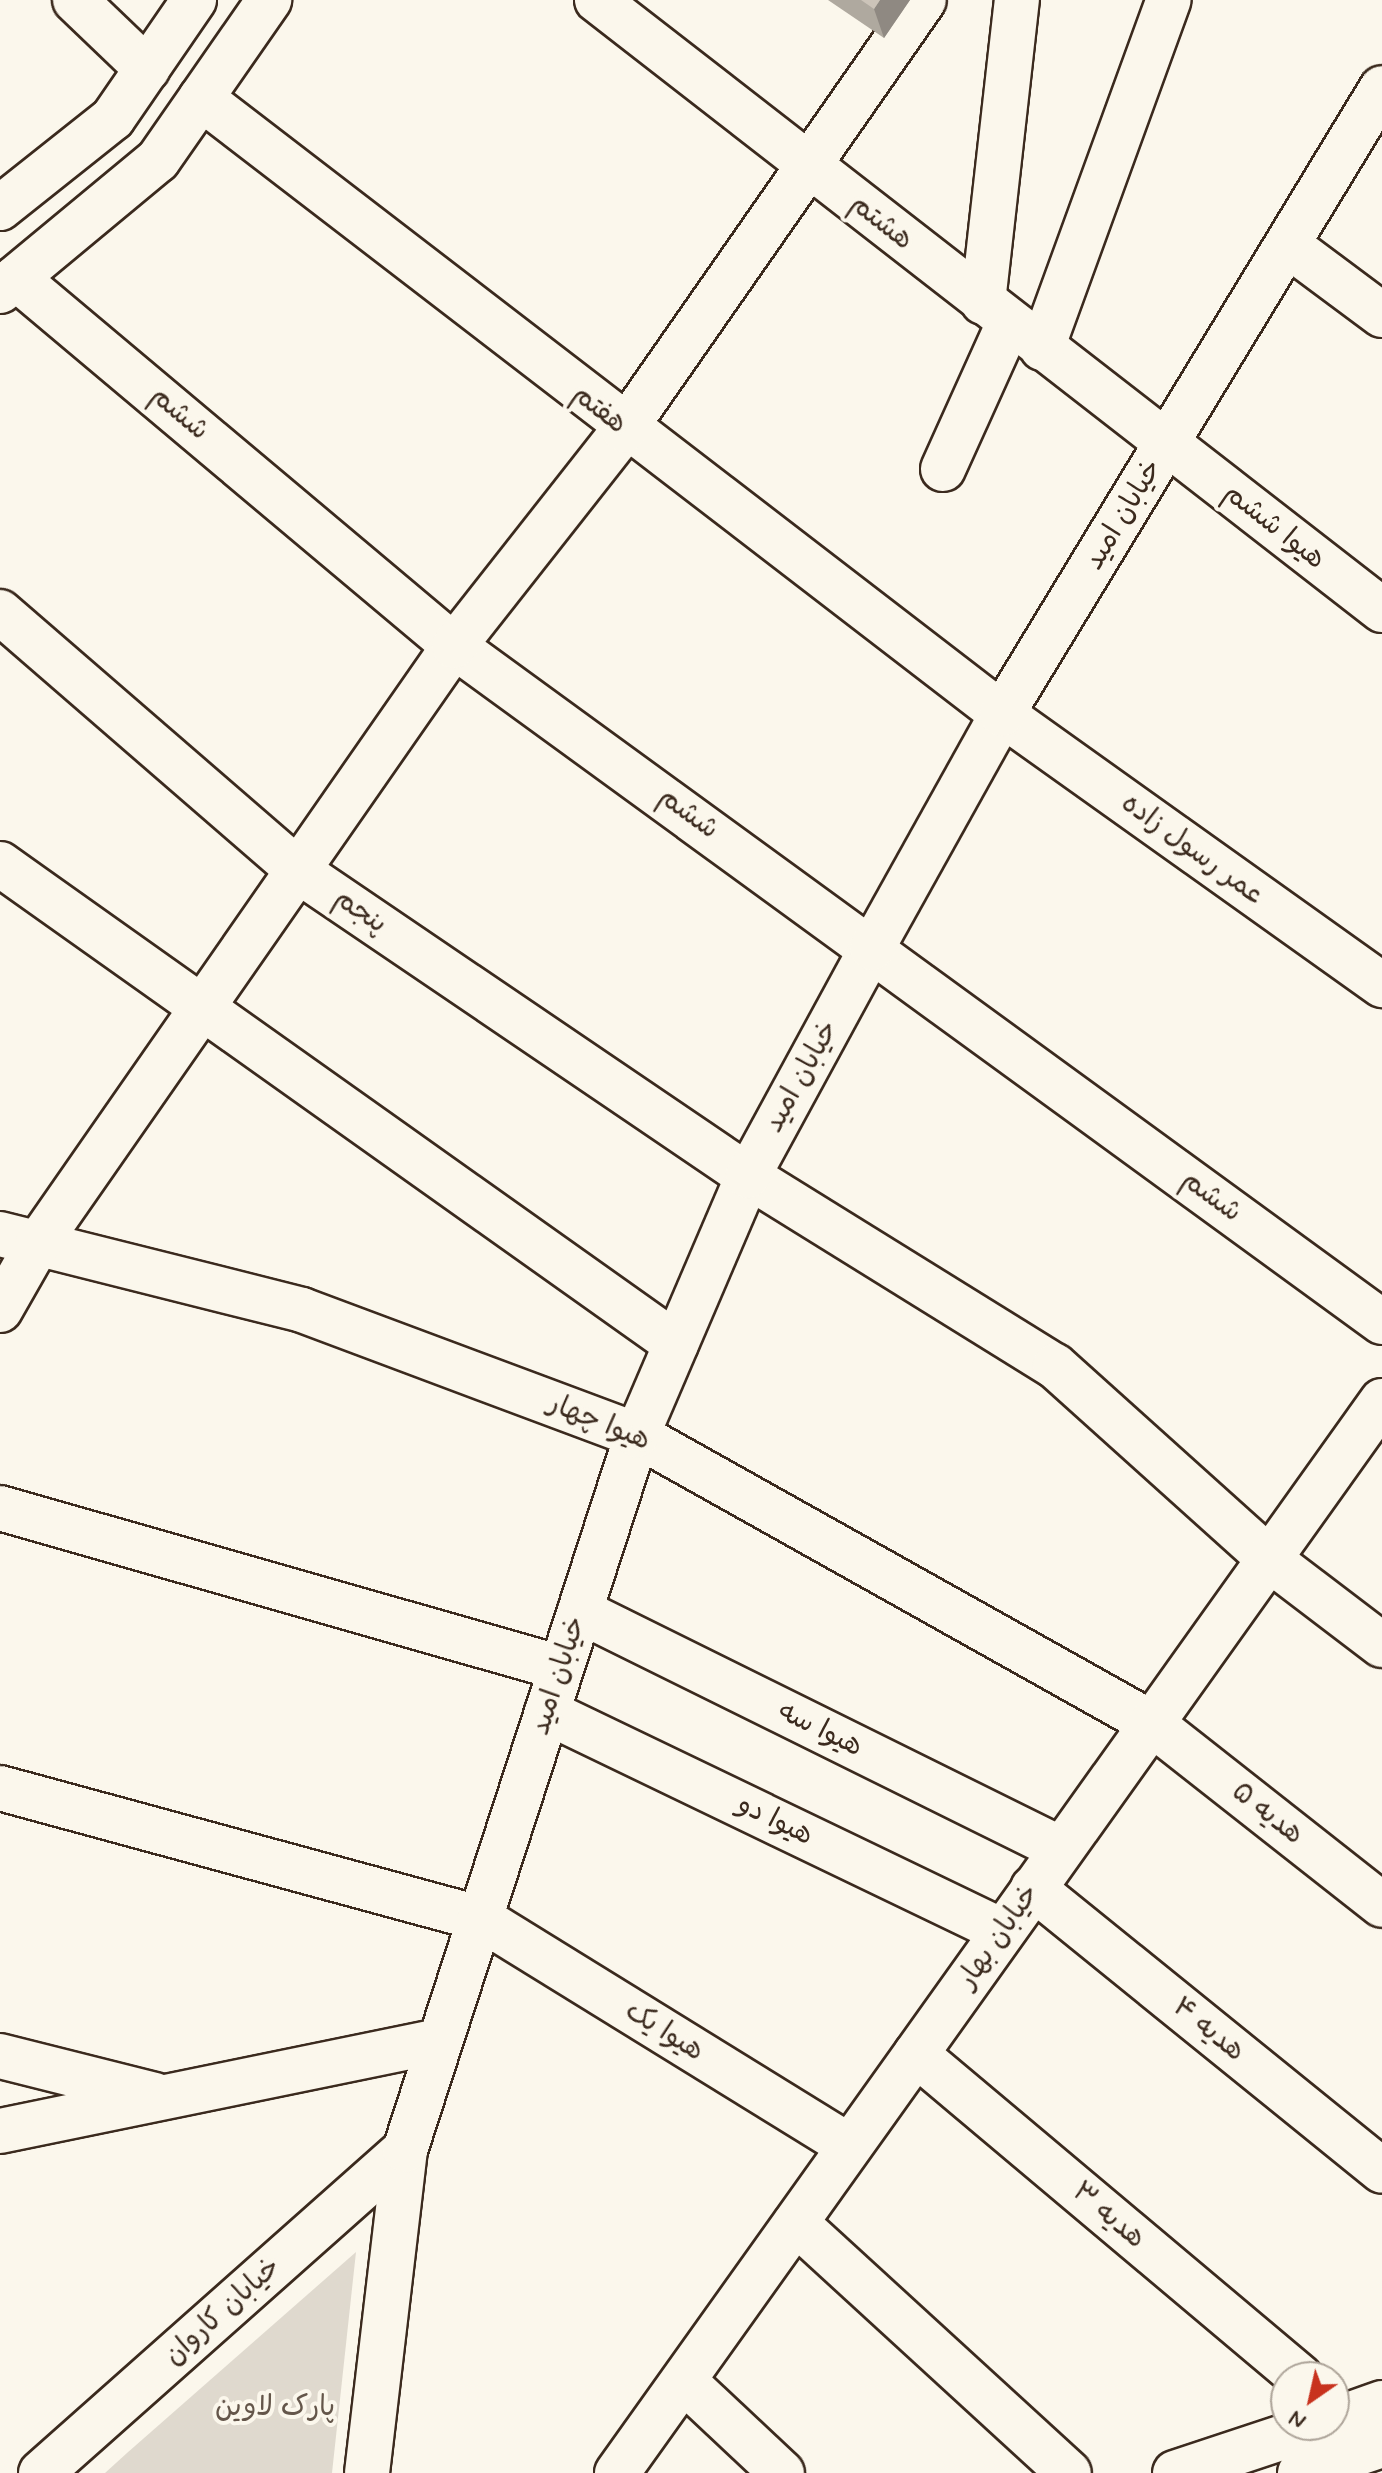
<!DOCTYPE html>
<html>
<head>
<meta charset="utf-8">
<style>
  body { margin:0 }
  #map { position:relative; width:1382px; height:2473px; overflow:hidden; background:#fbf7ec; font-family:Mynerve,"Playpen Sans Arabic",sans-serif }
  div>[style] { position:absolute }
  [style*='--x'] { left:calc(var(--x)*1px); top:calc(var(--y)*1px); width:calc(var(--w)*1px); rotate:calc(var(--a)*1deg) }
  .green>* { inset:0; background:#dfd9ce }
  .roads { filter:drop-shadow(2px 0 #3b2a1e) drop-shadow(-2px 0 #3b2a1e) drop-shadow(0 2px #3b2a1e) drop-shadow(0 -2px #3b2a1e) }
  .minor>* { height:44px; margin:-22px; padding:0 22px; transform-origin:22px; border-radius:22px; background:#fbf7ec }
  .tertiary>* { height:44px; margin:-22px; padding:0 22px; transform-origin:22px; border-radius:22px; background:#fbf7ec }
  .secondary>* { height:44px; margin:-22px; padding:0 22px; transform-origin:22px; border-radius:22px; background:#fbf7ec }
  .wall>* { inset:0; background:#afa99f }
  .shaded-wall>* { inset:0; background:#8f8982 }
  .building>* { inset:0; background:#ccc4b9 }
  span { translate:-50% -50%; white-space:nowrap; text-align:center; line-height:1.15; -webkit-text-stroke:8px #fbf7ec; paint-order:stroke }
  .street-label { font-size:28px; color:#3b2a1e }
  .park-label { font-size:28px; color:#64564a }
  .north { position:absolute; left:1270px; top:2361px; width:80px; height:80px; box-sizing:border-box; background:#fbf7ec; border:2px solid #aea59a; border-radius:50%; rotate:214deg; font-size:22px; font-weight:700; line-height:32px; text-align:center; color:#3b2a1e }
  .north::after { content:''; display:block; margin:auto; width:28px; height:36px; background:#c8321e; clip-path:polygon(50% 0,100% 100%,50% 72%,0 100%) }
</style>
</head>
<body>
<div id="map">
  <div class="green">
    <i style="clip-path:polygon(356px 2252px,332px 2473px,105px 2473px,127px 2453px)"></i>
  </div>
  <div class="roads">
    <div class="minor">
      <i style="--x:75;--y:0;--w:100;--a:43.8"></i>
      <i style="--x:597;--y:0;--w:994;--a:37.85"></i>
      <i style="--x:201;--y:98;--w:1010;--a:37.56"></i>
      <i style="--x:1002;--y:714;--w:467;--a:35.5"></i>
      <i style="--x:1288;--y:245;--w:117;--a:36.7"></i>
      <i style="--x:16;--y:278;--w:572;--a:40.04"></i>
      <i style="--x:454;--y:646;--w:1148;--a:36.07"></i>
      <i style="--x:983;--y:302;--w:304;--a:-83.6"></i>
      <i style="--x:1042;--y:348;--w:370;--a:-70"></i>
      <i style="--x:943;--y:469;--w:160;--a:-65.7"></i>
      <i style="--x:0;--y:612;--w:397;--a:40.9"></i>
      <i style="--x:300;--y:872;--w:541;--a:34.16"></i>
      <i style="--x:748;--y:1176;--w:361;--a:31.8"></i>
      <i style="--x:1055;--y:1366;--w:288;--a:42"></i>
      <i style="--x:1269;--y:1559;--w:142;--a:37.3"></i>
      <i style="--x:0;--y:864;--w:829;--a:35.38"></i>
      <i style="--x:0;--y:1234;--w:311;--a:14.1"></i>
      <i style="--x:302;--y:1310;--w:358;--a:20.5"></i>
      <i style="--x:637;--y:1435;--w:589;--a:29.26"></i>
      <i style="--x:1151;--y:1723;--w:294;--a:38.2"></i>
      <i style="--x:0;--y:1310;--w:75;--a:-60.4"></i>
      <i style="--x:37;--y:1245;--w:730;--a:-55.16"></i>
      <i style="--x:454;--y:646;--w:275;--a:-51.8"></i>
      <i style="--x:624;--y:430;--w:524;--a:-55.1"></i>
      <i style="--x:0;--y:1508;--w:583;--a:15.92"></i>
      <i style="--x:580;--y:1611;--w:537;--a:26.33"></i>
      <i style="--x:547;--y:1712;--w:505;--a:25.7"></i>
      <i style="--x:0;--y:1788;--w:497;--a:15.2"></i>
      <i style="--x:480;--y:1918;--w:434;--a:31.7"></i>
      <i style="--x:1033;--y:1888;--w:449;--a:39"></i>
      <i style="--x:916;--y:2054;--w:502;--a:40.07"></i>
      <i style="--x:0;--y:2056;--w:160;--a:14.1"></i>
      <i style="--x:0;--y:2131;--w:449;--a:-11.6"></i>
      <i style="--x:796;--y:2223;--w:370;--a:42.5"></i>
      <i style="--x:685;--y:2382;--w:133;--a:43.2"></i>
      <i style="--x:41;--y:2473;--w:487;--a:-41.6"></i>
      <i style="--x:367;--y:2473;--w:325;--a:-83.3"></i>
      <i style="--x:405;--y:2150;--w:752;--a:-72.02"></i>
      <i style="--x:637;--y:1435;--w:282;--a:-66.8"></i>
      <i style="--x:748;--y:1176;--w:260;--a:-61.5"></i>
      <i style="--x:872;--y:948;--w:268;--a:-60.9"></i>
      <i style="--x:1002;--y:714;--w:732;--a:-58.74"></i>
      <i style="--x:617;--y:2473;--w:1317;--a:-54.49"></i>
    </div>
    <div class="tertiary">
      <i style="--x:1334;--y:2420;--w:51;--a:-19.5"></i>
      <i style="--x:1175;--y:2473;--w:152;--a:-18.4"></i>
    </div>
    <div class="secondary">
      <i style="--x:0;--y:208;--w:144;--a:-38.5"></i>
      <i style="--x:113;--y:118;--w:143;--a:-55.5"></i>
      <i style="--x:0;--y:291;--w:205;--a:-39.7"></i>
      <i style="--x:158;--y:160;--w:195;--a:-55.2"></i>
      <i style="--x:1300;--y:2473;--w:87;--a:-18.9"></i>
    </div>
  </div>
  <div class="wall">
    <i style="clip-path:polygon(828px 0,910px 0,884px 38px)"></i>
  </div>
  <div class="shaded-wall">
    <i style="clip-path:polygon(880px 0,910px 0,884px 38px,874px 9px)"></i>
  </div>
  <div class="building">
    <i style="clip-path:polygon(861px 0,880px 0,874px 9px)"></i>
  </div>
  <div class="street-label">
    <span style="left:881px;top:223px;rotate:38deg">هشتم</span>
    <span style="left:599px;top:410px;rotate:38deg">هفتم</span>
    <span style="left:179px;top:414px;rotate:40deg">ششم</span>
    <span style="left:1124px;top:515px;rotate:-59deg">خیابان امید</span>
    <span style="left:1274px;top:527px;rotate:38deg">هیوا ششم</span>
    <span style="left:688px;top:814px;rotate:36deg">ششم</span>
    <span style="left:1192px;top:850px;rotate:36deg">عمر رسول زاده</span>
    <span style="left:360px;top:912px;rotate:34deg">پنجم</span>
    <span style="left:802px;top:1077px;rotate:-61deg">خیابان امید</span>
    <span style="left:1211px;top:1197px;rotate:36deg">ششم</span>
    <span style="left:599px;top:1423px;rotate:22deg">هیوا چهار</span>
    <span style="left:559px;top:1676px;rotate:-72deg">خیابان امید</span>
    <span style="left:820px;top:1730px;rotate:26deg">هیوا سه</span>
    <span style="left:1267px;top:1814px;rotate:38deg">هدیه ۵</span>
    <span style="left:775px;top:1821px;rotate:26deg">هیوا دو</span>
    <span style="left:999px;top:1937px;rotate:-55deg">خیابان بهار</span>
    <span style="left:1208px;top:2030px;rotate:39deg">هدیه ۴</span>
    <span style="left:664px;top:2032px;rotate:32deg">هیوا یک</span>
    <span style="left:1108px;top:2216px;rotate:40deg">هدیه ۳</span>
    <span style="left:223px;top:2312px;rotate:-42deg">خیابان کاروان</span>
  </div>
  <div class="park-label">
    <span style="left:275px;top:2408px">پارک لاوین</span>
  </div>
  <div class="north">N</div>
</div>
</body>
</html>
